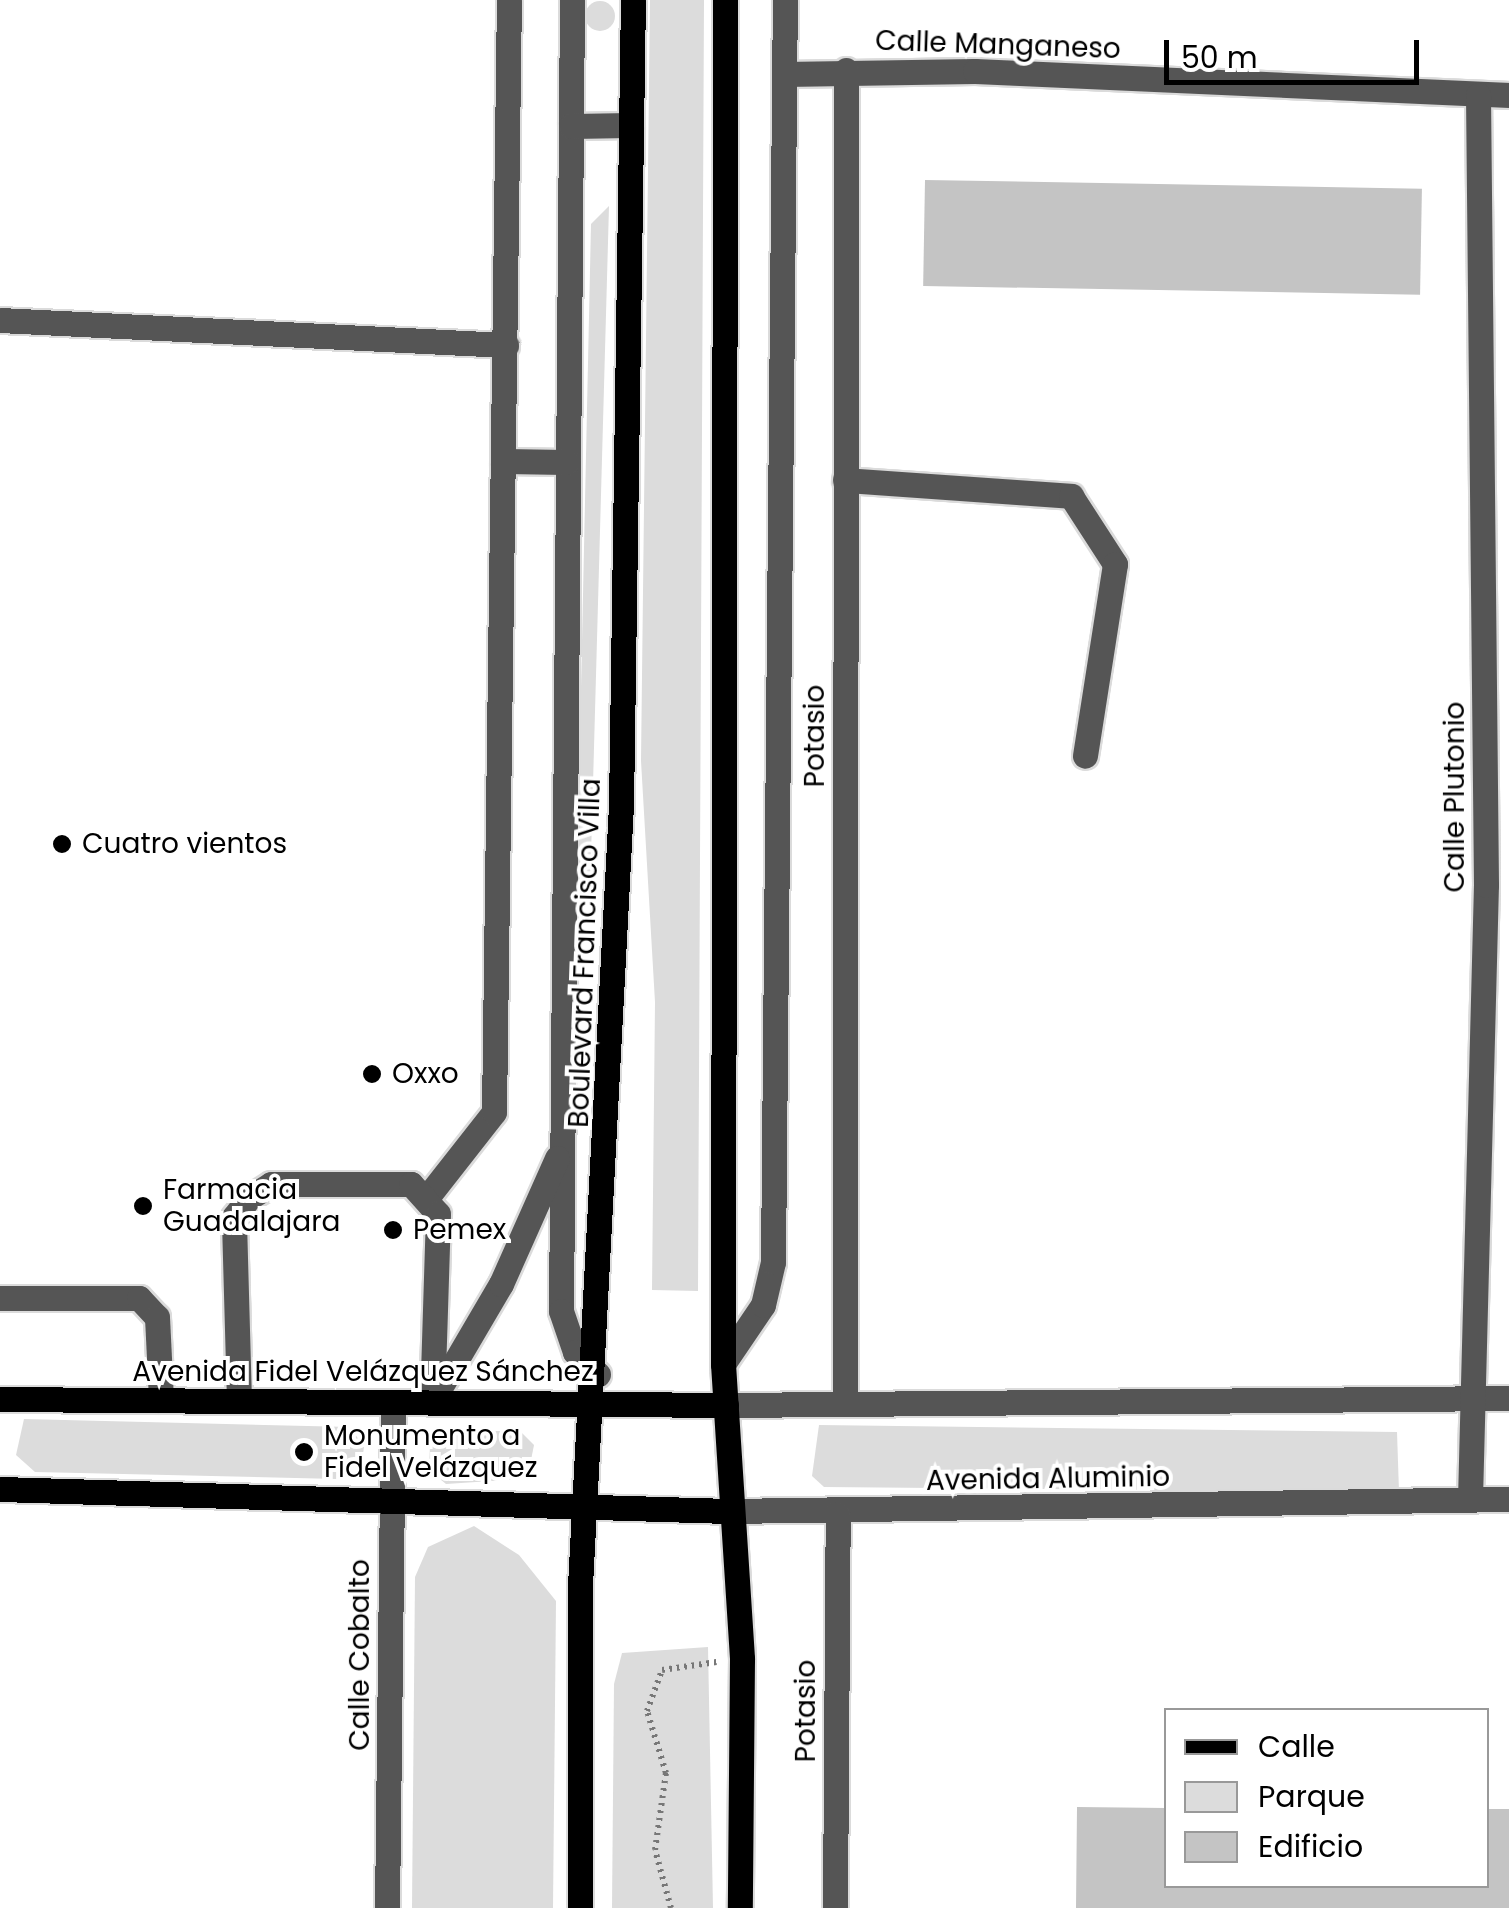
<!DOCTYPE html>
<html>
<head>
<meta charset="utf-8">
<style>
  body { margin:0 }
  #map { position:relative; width:1509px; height:1908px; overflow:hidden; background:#fff; font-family:Poppins,sans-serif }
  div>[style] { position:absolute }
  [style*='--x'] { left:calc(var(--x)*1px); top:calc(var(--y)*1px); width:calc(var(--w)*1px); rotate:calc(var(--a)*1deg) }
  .green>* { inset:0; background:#dcdcdc }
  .round { border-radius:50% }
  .building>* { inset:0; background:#c4c4c4; transform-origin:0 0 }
  .path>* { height:6px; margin-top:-3px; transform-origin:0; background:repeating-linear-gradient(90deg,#777 0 2.5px,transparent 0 7.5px) }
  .roads { filter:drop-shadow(2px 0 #dbdbdb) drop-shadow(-2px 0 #dbdbdb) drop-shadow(0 2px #dbdbdb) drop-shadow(0 -2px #dbdbdb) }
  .minor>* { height:25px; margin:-12.5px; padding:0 12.5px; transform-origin:12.5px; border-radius:12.5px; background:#555 }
  .major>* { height:25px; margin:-12.5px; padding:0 12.5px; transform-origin:12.5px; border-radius:12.5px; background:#000 }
  .dots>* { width:28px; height:28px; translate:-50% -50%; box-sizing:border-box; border:5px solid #fff; border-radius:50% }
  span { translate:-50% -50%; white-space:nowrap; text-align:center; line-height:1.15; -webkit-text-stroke:8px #fff; paint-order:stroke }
  .street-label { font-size:28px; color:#000 }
  .poi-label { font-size:28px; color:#000 }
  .left { translate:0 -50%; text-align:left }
  .legend { position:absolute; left:1164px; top:1708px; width:325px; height:180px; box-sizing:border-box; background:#fff; border:2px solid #999; margin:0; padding:12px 18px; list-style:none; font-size:30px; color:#000 }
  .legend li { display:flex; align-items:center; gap:20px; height:50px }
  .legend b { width:50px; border:2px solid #999 }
  .scale { position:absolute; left:1164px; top:40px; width:255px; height:45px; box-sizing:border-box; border:5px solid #000; border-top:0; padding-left:12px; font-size:30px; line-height:35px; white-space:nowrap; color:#000; -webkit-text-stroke:8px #fff; paint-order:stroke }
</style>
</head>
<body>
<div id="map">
  <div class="green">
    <i style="clip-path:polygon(650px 0,704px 0,698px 1291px,652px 1290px,655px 1002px,641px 761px)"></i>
    <i class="round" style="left:585px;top:1px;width:30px;height:30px"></i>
    <i style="clip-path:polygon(609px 206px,590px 892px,577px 873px,591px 224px)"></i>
    <i style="clip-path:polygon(24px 1419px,350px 1427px,364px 1447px,362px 1461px,337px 1479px,35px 1472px,16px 1455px)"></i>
    <i style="clip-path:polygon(819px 1425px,1397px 1432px,1399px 1492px,824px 1487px,812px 1476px)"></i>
    <i style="clip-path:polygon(445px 1429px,521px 1432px,534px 1445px,531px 1460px,520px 1479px,446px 1484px,429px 1470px,430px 1445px)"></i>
    <i style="clip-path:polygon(474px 1526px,519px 1555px,556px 1601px,553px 1908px,412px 1908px,415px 1577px,428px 1547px)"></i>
    <i style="clip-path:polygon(708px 1647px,713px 1908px,612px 1908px,614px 1684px,622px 1653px)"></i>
  </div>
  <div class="building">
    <i style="left:925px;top:180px;width:497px;height:106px;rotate:1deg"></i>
    <i style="clip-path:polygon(1077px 1807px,1166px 1808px,1166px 1886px,1486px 1886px,1486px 1809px,1509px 1809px,1509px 1908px,1076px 1908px)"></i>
  </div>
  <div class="path">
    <i style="--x:671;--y:1908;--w:60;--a:-105.4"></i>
    <i style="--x:655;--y:1850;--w:78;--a:-81.9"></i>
    <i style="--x:666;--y:1773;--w:65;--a:-107"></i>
    <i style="--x:647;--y:1711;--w:44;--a:-69.9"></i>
    <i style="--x:662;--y:1670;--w:55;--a:-8.4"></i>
  </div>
  <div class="roads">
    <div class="minor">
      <i style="--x:572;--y:0;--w:1311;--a:90.48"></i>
      <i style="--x:561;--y:1311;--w:43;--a:71.1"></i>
      <i style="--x:575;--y:1352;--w:32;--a:44"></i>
      <i style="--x:784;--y:74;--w:191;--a:-0.9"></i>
      <i style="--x:975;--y:71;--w:535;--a:2.57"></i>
      <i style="--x:571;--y:126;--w:60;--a:-1"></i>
      <i style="--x:0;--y:320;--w:507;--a:2.83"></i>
      <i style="--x:503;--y:461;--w:64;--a:0.9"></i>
      <i style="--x:845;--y:480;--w:227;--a:4"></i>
      <i style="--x:1071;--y:496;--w:81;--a:57.1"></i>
      <i style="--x:1115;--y:564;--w:194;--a:98.9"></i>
      <i style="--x:429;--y:1195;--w:105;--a:-51.9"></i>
      <i style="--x:494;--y:1112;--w:1112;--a:-89.23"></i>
      <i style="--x:0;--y:1298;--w:139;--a:0"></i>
      <i style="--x:139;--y:1298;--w:26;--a:47"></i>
      <i style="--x:157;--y:1317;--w:83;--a:87.2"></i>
      <i style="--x:723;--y:1364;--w:71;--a:-55.9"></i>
      <i style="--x:763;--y:1305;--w:44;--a:-76.9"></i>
      <i style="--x:773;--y:1262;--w:1262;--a:-89.46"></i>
      <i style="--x:434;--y:1398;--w:132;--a:-59.6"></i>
      <i style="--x:501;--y:1284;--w:138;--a:-66"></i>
      <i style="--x:239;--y:1401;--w:184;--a:-91.6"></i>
      <i style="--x:234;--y:1217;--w:24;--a:-52"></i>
      <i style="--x:249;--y:1198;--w:26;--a:-32"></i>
      <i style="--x:271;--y:1184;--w:140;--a:0"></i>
      <i style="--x:411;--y:1184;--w:40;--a:48"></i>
      <i style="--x:438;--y:1214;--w:188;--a:91.8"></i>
      <i style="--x:845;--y:1402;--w:1332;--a:-89.96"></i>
      <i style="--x:726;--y:1405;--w:783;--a:-0.51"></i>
      <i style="--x:1470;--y:1499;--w:614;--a:-88.51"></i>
      <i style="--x:1486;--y:885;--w:790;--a:-90.58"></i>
      <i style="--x:729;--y:1511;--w:780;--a:-0.88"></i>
      <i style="--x:387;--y:1908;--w:506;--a:-89.32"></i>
      <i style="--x:835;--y:1908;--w:394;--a:-89.6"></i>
    </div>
    <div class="major">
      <i style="--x:725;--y:0;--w:1364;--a:90.08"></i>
      <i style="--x:723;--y:1364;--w:296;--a:86.3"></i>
      <i style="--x:742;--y:1659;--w:249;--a:90.5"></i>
      <i style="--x:0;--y:1399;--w:726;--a:0.47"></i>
      <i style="--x:0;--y:1489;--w:729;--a:1.73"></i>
      <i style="--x:580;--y:1908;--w:323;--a:-90"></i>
      <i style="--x:580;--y:1585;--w:780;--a:-86.99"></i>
      <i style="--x:621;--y:806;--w:806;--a:-89.15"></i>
    </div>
  </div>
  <div class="dots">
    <i style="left:62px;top:844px;background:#000"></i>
    <i style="left:372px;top:1074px;background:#000"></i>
    <i style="left:143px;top:1206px;background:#000"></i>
    <i style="left:393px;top:1230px;background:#000"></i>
    <i style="left:304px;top:1452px;background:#000"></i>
  </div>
  <div class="street-label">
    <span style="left:998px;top:45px;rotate:2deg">Calle Manganeso</span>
    <span style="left:815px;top:736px;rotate:-90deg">Potasio</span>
    <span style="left:1455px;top:797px;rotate:-90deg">Calle Plutonio</span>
    <span style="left:585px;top:953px;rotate:-88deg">Boulevard Francisco Villa</span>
    <span style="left:363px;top:1372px">Avenida Fidel Velázquez Sánchez</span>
    <span style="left:1048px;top:1479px;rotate:-1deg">Avenida Aluminio</span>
    <span style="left:360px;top:1655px;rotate:-90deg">Calle Cobalto</span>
    <span style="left:806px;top:1711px;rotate:-90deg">Potasio</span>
  </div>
  <div class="poi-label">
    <span class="left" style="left:82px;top:844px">Cuatro vientos</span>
    <span class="left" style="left:392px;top:1074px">Oxxo</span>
    <span class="left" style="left:163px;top:1206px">Farmacia<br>Guadalajara</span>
    <span class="left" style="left:413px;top:1230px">Pemex</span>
    <span class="left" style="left:324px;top:1452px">Monumento a<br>Fidel Velázquez</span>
  </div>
  <ul class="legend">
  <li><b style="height:12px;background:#000"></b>Calle</li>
  <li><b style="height:28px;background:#dcdcdc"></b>Parque</li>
  <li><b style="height:28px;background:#c4c4c4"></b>Edificio</li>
  </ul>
  <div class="scale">50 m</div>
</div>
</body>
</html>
